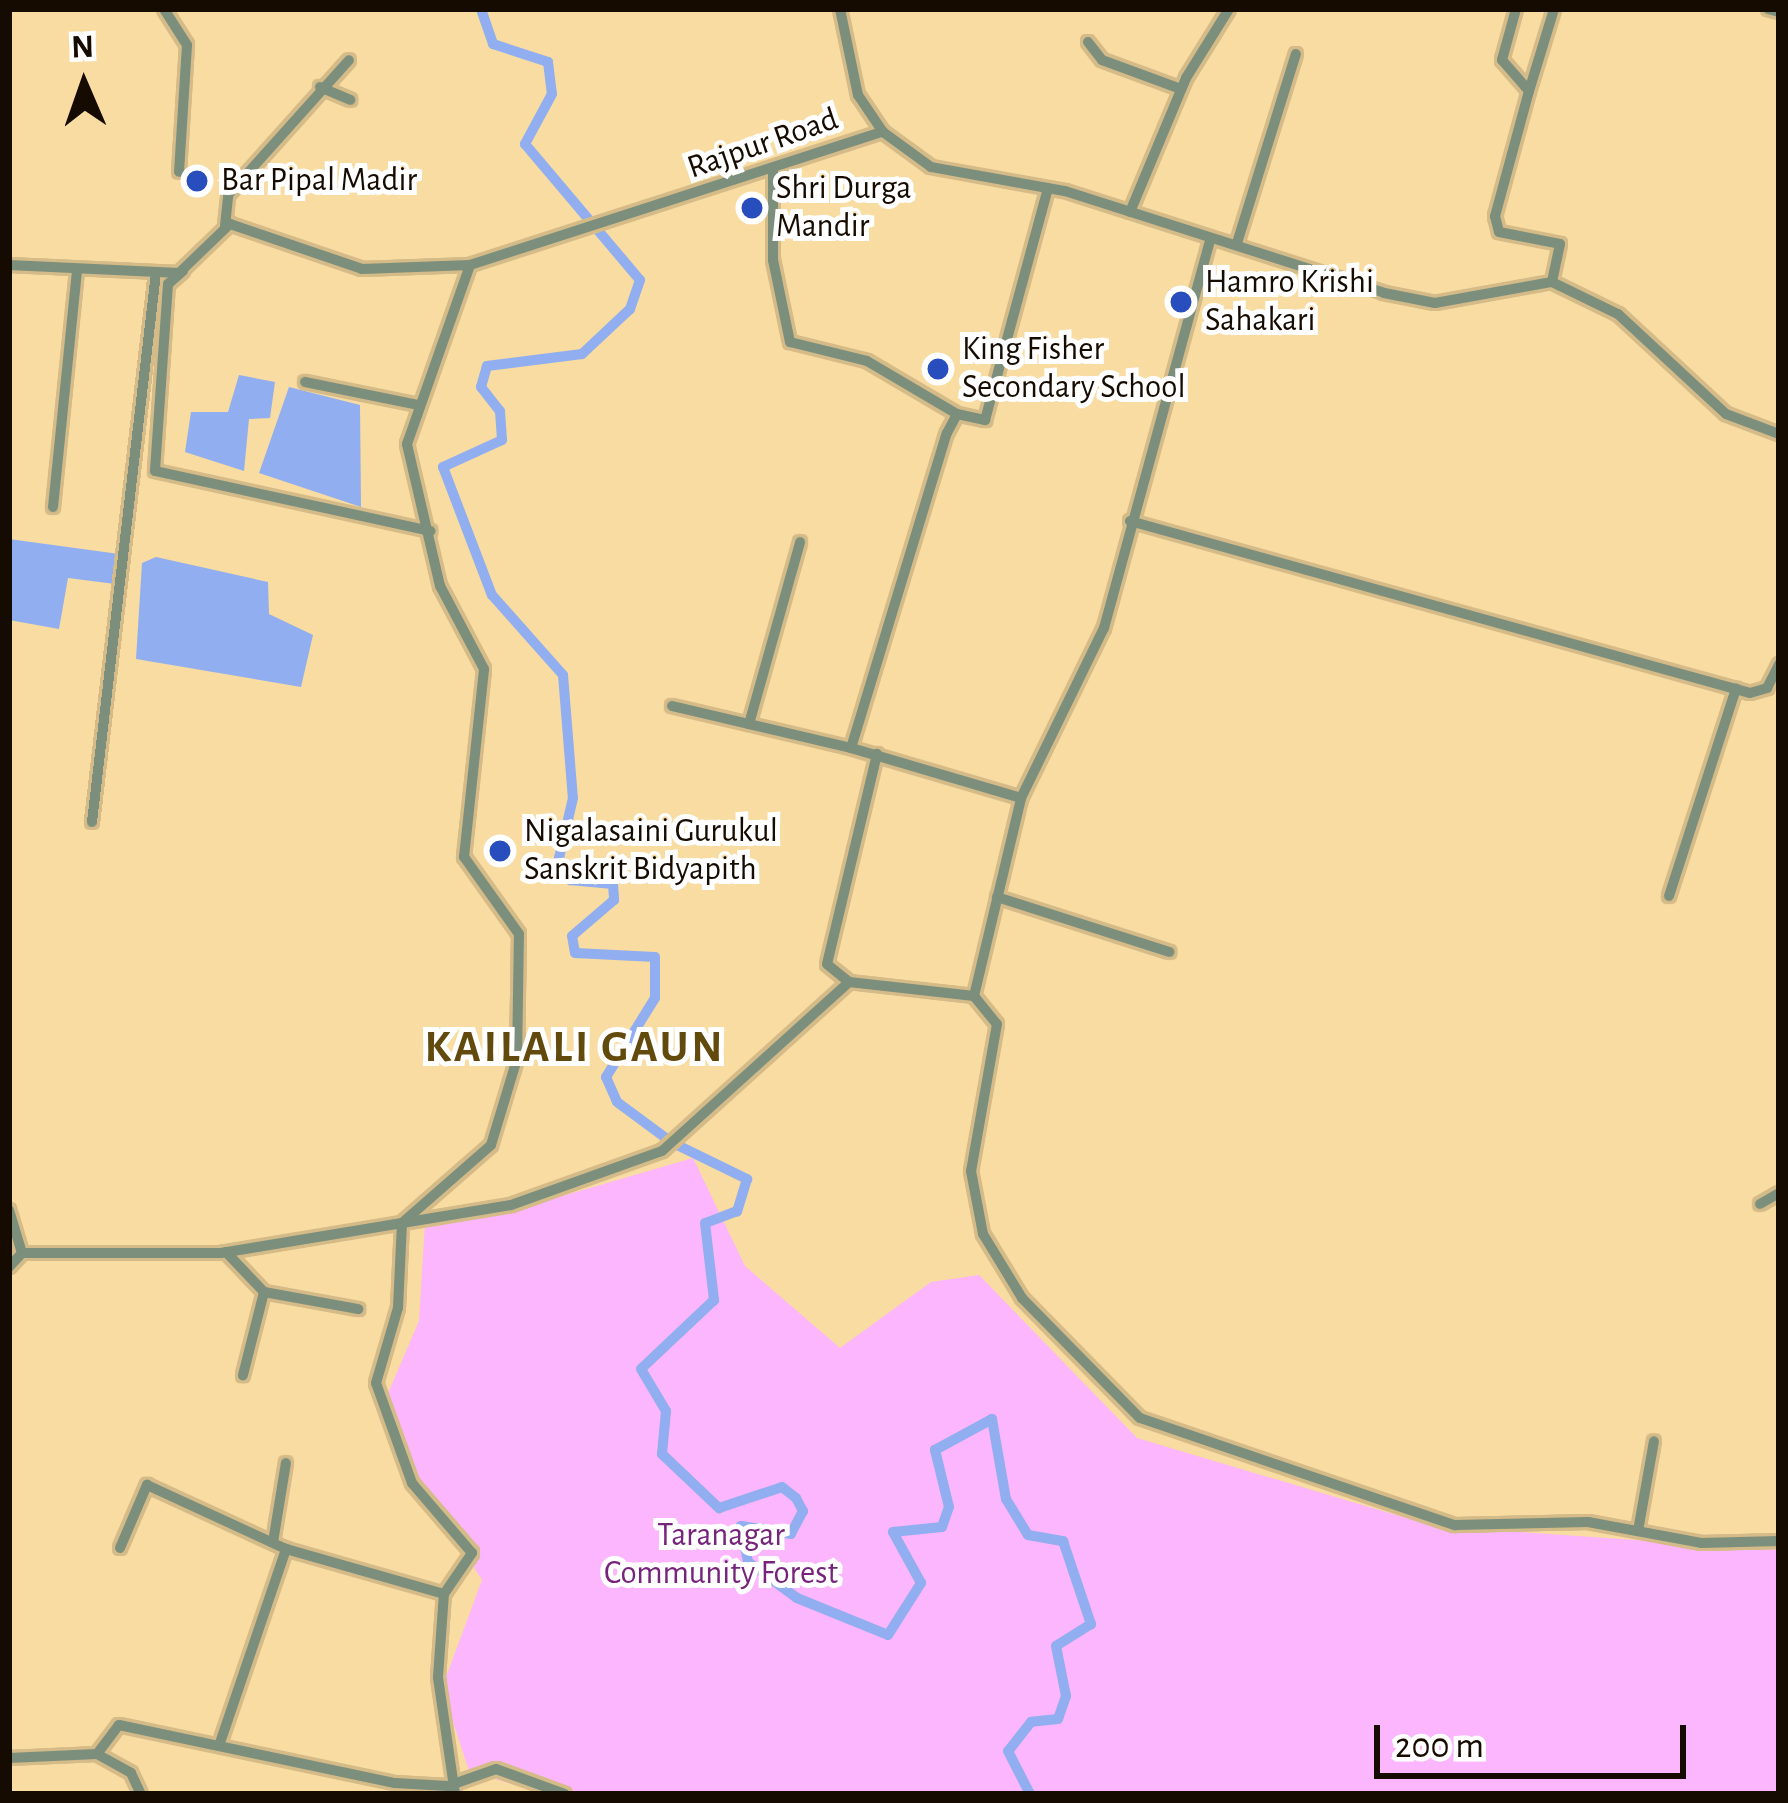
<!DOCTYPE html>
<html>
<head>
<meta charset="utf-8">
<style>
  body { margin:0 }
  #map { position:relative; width:1788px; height:1803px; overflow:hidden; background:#f8dca2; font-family:"Alegreya Sans",sans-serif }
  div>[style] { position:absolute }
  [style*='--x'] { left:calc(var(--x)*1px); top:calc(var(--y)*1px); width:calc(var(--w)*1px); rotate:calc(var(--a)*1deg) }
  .green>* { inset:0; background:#fbb6fd }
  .water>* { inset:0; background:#90aef0 }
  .canal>* { height:10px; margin:-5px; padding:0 5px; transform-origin:5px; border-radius:5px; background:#90aef0 }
  .roads { filter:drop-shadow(3px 0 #d4bb88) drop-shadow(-3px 0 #d4bb88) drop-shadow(0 3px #d4bb88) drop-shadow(0 -3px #d4bb88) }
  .street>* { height:10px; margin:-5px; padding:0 5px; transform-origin:5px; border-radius:5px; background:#7b8f7c }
  .dots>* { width:33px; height:33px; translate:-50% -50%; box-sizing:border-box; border:6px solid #fff; border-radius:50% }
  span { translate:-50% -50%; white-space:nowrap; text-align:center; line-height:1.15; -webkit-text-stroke:10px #fff; paint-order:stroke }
  .street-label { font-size:33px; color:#150b00 }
  .poi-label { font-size:33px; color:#150b00 }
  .left { translate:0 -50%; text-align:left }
  .park-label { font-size:33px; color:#76237b }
  .district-label { font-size:45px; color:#624a0d; font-weight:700; letter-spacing:3px }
  .frame { position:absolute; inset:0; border:12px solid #150b00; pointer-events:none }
  .north { position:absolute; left:24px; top:24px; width:120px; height:120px; -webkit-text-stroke:9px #fff; paint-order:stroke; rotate:358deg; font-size:33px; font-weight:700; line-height:48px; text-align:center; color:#150b00 }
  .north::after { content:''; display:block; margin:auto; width:42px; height:54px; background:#150b00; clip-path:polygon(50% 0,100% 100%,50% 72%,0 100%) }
  .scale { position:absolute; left:1374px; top:1725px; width:312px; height:54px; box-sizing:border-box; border:6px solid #150b00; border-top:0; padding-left:15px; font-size:36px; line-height:42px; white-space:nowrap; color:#150b00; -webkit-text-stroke:9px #fff; paint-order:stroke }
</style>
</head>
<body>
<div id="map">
  <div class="green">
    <i style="clip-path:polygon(693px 1158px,745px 1266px,840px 1348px,931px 1282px,979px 1275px,1137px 1438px,1433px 1526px,1779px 1550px,1779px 1794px,544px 1794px,469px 1771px,442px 1688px,482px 1580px,406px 1463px,386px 1398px,419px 1321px,425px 1222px,514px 1210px)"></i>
  </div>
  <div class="water">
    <i style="clip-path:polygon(239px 375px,275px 382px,270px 418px,249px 419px,244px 471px,185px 452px,191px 412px,228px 412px)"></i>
    <i style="clip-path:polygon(289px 387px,360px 405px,361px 507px,259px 473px)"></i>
    <i style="clip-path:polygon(9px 539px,119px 554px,115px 584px,68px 578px,59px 629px,9px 620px)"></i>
    <i style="clip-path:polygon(156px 557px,268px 582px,269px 614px,313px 635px,301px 687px,136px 659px,142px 563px)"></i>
  </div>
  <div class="canal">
    <i style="--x:481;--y:9;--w:37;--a:71"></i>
    <i style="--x:493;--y:44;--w:58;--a:18.1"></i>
    <i style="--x:548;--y:62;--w:32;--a:83"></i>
    <i style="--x:552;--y:94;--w:57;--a:118.4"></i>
    <i style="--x:525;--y:144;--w:178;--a:49.8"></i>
    <i style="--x:640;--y:280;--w:31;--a:109"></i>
    <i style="--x:630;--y:309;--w:66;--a:136.8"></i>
    <i style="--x:582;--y:354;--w:96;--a:172.8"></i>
    <i style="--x:487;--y:366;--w:22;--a:106"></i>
    <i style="--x:481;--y:387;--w:31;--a:52"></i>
    <i style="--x:500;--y:411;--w:29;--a:86"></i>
    <i style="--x:502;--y:440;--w:65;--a:155.4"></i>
    <i style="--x:443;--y:467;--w:137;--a:69.1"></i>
    <i style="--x:492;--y:595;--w:107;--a:48.4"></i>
    <i style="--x:563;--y:675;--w:123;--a:85.4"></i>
    <i style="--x:573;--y:798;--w:62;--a:103.1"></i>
    <i style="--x:559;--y:858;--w:25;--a:63"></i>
    <i style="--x:570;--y:880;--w:43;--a:5.3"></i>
    <i style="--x:613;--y:884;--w:16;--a:86"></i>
    <i style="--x:614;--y:900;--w:55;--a:139.4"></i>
    <i style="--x:572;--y:936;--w:17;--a:80"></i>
    <i style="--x:575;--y:953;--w:80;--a:2.9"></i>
    <i style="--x:655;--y:957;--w:41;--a:90"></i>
    <i style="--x:655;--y:998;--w:93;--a:121.8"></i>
    <i style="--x:606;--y:1077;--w:27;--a:66"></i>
    <i style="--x:617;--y:1102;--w:67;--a:36.5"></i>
    <i style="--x:671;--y:1142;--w:85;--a:26"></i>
    <i style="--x:747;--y:1179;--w:34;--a:107"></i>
    <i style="--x:737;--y:1211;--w:34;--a:159"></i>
    <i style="--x:705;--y:1223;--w:78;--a:83.3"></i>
    <i style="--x:714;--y:1300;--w:100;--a:136.6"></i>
    <i style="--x:641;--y:1369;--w:49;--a:59.2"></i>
    <i style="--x:666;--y:1411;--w:43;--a:95.3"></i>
    <i style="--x:662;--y:1454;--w:79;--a:43.5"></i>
    <i style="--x:719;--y:1508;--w:66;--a:-18.4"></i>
    <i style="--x:782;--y:1487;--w:18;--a:38"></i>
    <i style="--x:796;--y:1498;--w:15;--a:62"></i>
    <i style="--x:803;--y:1511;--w:26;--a:118"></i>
    <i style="--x:791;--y:1534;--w:51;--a:-170.9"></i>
    <i style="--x:741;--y:1526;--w:37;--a:79"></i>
    <i style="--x:748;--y:1562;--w:61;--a:36.3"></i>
    <i style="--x:797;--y:1598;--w:98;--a:22.1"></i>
    <i style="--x:888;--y:1635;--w:62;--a:-57.6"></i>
    <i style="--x:921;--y:1583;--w:58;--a:-118.8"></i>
    <i style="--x:893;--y:1532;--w:49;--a:-5.8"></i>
    <i style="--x:942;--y:1527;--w:21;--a:-71"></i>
    <i style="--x:949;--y:1507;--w:59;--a:-103.8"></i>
    <i style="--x:935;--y:1450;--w:65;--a:-28.5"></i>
    <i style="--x:992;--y:1419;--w:81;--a:80.1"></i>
    <i style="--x:1006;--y:1499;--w:42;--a:58.6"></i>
    <i style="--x:1028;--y:1535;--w:36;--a:10"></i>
    <i style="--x:1063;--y:1541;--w:88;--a:71.4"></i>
    <i style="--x:1091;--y:1624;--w:41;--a:147.8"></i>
    <i style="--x:1056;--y:1646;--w:51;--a:78.7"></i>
    <i style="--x:1066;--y:1696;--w:24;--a:109"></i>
    <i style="--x:1058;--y:1719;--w:27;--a:174"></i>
    <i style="--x:1031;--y:1722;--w:37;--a:128"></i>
    <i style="--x:1008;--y:1751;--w:48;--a:62.9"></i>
  </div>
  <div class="roads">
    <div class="street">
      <i style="--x:164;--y:9;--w:43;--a:57.4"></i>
      <i style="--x:187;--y:45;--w:127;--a:93.6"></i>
      <i style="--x:840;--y:9;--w:88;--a:78.2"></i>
      <i style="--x:858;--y:95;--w:45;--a:56"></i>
      <i style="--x:1516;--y:9;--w:53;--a:105.4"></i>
      <i style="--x:1502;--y:60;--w:41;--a:48.9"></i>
      <i style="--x:1529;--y:91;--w:130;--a:105.2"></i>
      <i style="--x:1495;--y:216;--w:16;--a:76"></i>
      <i style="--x:1499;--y:232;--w:62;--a:11.1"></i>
      <i style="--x:1560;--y:244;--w:39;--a:102"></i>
      <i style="--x:1768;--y:9;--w:11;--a:15"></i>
      <i style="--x:1088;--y:42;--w:23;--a:52"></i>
      <i style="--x:1102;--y:60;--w:84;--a:20.2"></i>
      <i style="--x:320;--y:87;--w:33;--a:23"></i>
      <i style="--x:1529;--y:91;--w:86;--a:-73"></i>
      <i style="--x:773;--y:168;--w:92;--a:90"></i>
      <i style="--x:773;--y:260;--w:84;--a:78.3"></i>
      <i style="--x:790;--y:342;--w:79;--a:13.9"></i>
      <i style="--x:867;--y:361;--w:104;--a:30.5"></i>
      <i style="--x:1130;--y:212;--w:145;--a:-67.3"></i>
      <i style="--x:1186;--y:78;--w:81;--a:-58.1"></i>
      <i style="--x:225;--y:226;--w:31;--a:-84"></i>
      <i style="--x:228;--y:195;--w:181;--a:-48.1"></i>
      <i style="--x:1237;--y:243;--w:198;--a:-72.7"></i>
      <i style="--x:9;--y:265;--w:170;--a:2.7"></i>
      <i style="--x:179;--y:273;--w:71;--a:-43.9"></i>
      <i style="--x:230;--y:224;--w:139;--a:18.8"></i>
      <i style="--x:362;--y:269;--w:108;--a:-2.1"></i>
      <i style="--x:470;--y:265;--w:434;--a:-17.9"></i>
      <i style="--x:883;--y:132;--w:59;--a:36.1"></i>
      <i style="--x:931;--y:167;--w:136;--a:10.2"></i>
      <i style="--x:1065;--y:191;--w:335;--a:17.7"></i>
      <i style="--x:1384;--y:293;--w:52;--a:11.1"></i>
      <i style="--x:1435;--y:303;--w:119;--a:-10.2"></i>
      <i style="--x:1552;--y:282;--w:73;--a:25.9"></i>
      <i style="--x:1618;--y:314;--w:147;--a:42.8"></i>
      <i style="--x:1726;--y:414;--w:57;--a:20.7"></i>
      <i style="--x:183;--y:271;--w:20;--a:139"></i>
      <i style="--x:168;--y:284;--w:187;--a:94"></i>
      <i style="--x:155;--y:471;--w:282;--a:12.3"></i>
      <i style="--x:305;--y:382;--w:115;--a:11.5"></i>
      <i style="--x:53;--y:507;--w:239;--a:-84.2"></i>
      <i style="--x:1130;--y:521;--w:643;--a:15.51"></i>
      <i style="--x:1750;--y:693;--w:18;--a:-16"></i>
      <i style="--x:1767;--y:688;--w:27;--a:-63"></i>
      <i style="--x:672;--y:706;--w:184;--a:13.2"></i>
      <i style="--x:749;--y:724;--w:189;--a:-74.3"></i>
      <i style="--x:1021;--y:798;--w:177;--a:-163.6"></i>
      <i style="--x:851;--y:748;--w:329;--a:-73.1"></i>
      <i style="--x:947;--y:433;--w:21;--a:-62"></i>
      <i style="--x:957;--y:414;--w:29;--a:12"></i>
      <i style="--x:985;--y:420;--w:240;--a:-74.8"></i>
      <i style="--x:92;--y:822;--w:553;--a:-83.35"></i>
      <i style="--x:1669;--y:896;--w:218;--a:-72.1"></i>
      <i style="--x:997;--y:897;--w:181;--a:17.7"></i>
      <i style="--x:849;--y:982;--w:28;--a:-141"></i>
      <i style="--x:827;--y:964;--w:216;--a:-76.6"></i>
      <i style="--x:974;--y:996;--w:204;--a:-76.6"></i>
      <i style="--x:1021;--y:798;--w:189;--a:-64"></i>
      <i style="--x:1104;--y:628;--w:404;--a:-74.7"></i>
      <i style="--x:1760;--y:1204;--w:22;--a:-30"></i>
      <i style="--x:9;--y:1210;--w:45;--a:73.2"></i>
      <i style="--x:226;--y:1252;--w:55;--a:46.5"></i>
      <i style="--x:264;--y:1292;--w:86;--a:104.2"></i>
      <i style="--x:9;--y:1267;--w:19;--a:-47"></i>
      <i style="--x:22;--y:1253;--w:199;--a:0"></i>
      <i style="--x:221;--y:1253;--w:294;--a:-9.4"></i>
      <i style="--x:511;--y:1205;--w:160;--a:-19.7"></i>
      <i style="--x:662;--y:1151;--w:252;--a:-42.1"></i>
      <i style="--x:849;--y:982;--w:126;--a:6.4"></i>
      <i style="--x:974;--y:996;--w:36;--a:51"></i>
      <i style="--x:997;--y:1024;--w:149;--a:100"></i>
      <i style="--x:971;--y:1171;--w:64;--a:79.2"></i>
      <i style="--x:983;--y:1234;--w:75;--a:58.6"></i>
      <i style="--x:1022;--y:1298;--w:168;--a:45.5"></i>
      <i style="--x:1140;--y:1418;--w:333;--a:18.8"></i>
      <i style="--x:1455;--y:1525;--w:133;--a:-1.3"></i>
      <i style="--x:1588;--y:1522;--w:115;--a:10.5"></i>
      <i style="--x:1701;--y:1543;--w:78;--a:-1.5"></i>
      <i style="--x:264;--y:1292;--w:96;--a:10.3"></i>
      <i style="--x:1638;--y:1531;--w:91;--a:-79.9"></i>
      <i style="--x:273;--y:1542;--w:80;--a:-80.7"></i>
      <i style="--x:120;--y:1548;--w:69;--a:-66.8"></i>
      <i style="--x:147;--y:1485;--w:153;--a:24.7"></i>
      <i style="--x:286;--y:1549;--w:164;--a:15.9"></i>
      <i style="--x:221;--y:1740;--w:202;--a:-71.2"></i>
      <i style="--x:97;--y:1754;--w:39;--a:29"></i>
      <i style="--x:131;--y:1773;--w:23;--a:65"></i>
      <i style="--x:9;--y:1758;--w:88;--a:-2.6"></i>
      <i style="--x:97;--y:1754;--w:36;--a:-53"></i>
      <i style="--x:119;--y:1725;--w:282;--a:11.9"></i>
      <i style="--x:395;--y:1783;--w:53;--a:3.2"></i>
      <i style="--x:448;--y:1786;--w:51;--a:-19.5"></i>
      <i style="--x:496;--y:1769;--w:73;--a:19.9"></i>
      <i style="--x:455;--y:1794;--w:118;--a:-98.3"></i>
      <i style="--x:438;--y:1677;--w:83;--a:-85.9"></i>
      <i style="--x:444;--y:1594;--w:50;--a:-55.7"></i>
      <i style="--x:472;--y:1553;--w:92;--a:-130.6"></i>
      <i style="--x:412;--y:1483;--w:106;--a:-109.8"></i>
      <i style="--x:376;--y:1383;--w:78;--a:-73.7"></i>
      <i style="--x:398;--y:1308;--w:85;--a:-87.3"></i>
      <i style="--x:402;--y:1223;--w:118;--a:-41.2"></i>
      <i style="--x:491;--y:1145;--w:90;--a:-73.2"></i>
      <i style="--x:517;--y:1059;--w:125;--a:-89.1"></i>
      <i style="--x:519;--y:934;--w:95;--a:-125.5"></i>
      <i style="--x:464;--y:857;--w:189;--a:-83.9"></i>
      <i style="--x:484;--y:669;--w:94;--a:-117.9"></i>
      <i style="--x:440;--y:586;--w:146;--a:-103.1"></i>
      <i style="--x:407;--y:444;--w:190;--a:-70.6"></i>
    </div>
  </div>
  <div class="dots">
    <i style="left:197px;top:181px;background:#284dbc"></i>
    <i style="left:752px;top:208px;background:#284dbc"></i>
    <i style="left:1181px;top:302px;background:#284dbc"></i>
    <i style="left:938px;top:369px;background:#284dbc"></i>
    <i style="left:500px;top:851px;background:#284dbc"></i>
  </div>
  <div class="street-label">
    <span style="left:763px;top:144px;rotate:-19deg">Rajpur Road</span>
  </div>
  <div class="poi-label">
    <span class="left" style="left:221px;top:181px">Bar Pipal Madir</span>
    <span class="left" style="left:776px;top:208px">Shri Durga<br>Mandir</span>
    <span class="left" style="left:1205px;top:302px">Hamro Krishi<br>Sahakari</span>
    <span class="left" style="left:962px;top:369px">King Fisher<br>Secondary School</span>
    <span class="left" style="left:524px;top:851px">Nigalasaini Gurukul<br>Sanskrit Bidyapith</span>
  </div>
  <div class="park-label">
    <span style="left:721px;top:1555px">Taranagar<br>Community Forest</span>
  </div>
  <div class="district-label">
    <span style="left:575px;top:1048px">KAILALI GAUN</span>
  </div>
  <div class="frame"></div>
  <div class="north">N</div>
  <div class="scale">200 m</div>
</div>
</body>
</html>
